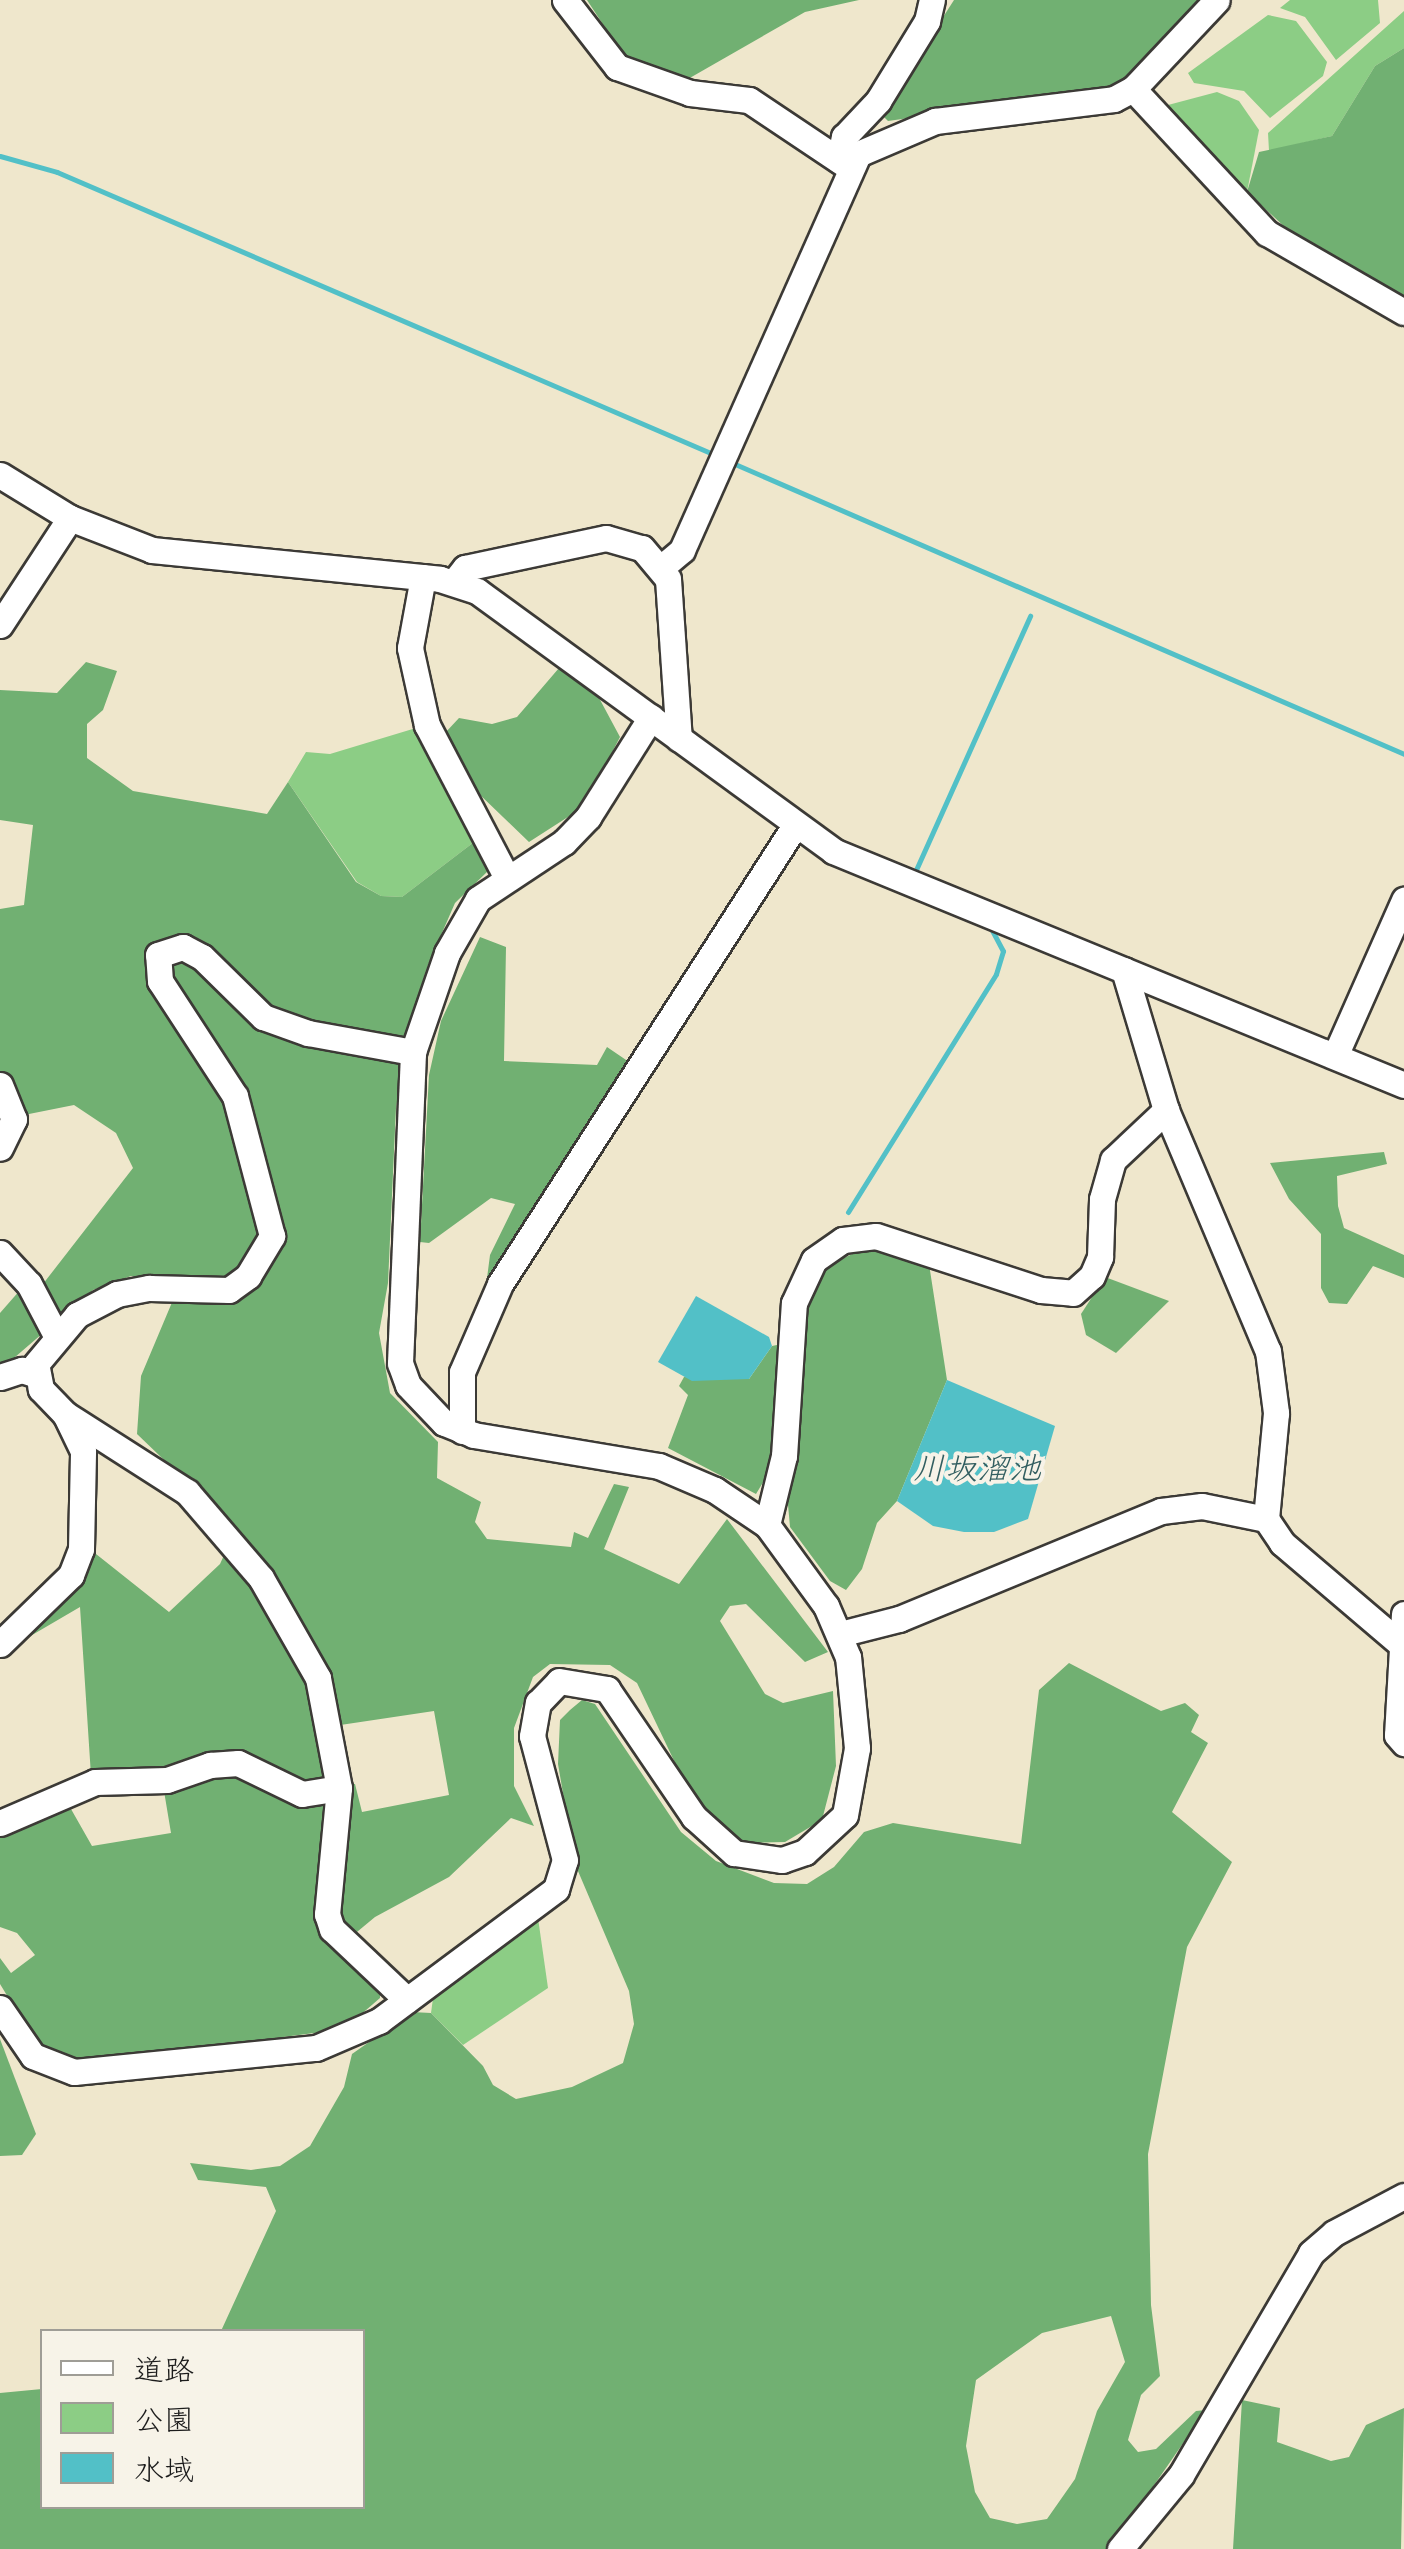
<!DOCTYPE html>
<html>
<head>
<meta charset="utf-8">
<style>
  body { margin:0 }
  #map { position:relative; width:1404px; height:2549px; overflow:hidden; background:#efe7cc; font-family:Mynerve,"Klee One",sans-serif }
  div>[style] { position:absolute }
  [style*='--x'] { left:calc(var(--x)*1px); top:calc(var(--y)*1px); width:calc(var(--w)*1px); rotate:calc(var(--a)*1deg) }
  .green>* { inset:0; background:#8ccd85 }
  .forest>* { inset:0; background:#71b072 }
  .water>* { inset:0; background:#52c0c7 }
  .stream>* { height:5px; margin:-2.5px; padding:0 2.5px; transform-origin:2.5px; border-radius:2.5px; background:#52c0c7 }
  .roads { filter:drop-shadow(2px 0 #3c3a36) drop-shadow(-2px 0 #3c3a36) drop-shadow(0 2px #3c3a36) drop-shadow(0 -2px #3c3a36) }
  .minor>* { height:25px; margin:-12.5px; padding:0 12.5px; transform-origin:12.5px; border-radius:12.5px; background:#fff }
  span { translate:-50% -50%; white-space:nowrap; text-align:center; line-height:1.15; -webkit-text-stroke:8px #f7f3e8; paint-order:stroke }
  .water-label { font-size:32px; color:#325e60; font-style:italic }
  .legend { position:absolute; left:40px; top:2329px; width:325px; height:180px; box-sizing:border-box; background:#f7f3e8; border:2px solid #9f9d96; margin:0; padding:12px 18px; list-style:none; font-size:30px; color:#1c1c1c }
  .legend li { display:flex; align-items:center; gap:20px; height:50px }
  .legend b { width:50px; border:2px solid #9f9d96 }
</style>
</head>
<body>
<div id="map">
  <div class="green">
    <i style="clip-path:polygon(1290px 0,1378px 0,1380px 23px,1336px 60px,1305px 17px,1280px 8px)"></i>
    <i style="clip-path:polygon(1404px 11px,1404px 48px,1375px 66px,1332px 136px,1269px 151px,1268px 133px)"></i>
    <i style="clip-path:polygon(1268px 15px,1296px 21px,1327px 62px,1323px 76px,1270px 118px,1244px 91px,1194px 83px,1188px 73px)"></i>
    <i style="clip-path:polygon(1217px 92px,1239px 101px,1259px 130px,1247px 192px,1168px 105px)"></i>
    <i style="clip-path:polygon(416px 728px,478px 839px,402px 897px,381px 896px,357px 882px,288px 782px,306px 752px,330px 754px)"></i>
    <i style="clip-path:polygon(538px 1918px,548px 1988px,463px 2045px,431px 2013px,434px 1991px)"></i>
  </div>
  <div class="forest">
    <i style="clip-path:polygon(587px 0,859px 0,805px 12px,688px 79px,623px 55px)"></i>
    <i style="clip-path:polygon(954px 0,1201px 0,1129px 79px,1110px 90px,888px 121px,881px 114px)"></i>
    <i style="clip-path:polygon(1404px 48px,1404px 295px,1389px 294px,1303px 244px,1247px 192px,1259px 152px,1332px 136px,1375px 66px)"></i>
    <i style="clip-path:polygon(evenodd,86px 662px,117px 671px,103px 710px,87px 724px,87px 758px,133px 791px,267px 814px,288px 782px,356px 882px,381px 896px,402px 897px,478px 839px,489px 870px,455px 903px,428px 965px,410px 1020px,396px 1108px,388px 1283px,379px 1333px,390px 1393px,438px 1442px,437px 1478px,481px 1502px,475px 1522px,487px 1539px,571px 1547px,574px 1532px,588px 1538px,614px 1484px,629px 1487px,604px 1549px,679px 1584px,727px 1519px,828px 1652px,805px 1662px,746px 1604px,730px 1606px,720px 1621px,765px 1694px,783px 1703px,833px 1691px,836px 1766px,822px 1820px,785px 1842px,738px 1843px,718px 1832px,688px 1790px,637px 1683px,610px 1665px,550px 1664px,533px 1677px,514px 1728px,514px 1786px,534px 1826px,511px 1818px,449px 1877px,375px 1917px,334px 1951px,380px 1989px,380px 1998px,358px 2017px,322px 2032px,80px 2063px,48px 2051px,33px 2038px,0 1984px,0 1958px,11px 1973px,35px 1955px,17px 1933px,0 1927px,0 1832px,71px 1809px,92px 1846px,171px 1833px,164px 1791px,92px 1791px,80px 1607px,27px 1638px,23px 1631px,69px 1592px,96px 1554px,169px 1612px,220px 1564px,236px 1529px,137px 1434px,141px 1376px,181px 1281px,131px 1276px,93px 1290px,0 1370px,0 1313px,21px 1289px,29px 1302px,133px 1168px,116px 1133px,74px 1105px,4px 1119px,0 1129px,0 909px,24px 905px,33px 825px,0 820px,0 690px,57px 693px,86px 662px,434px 1711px,449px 1795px,362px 1812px,355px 1784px,330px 1783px,327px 1727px,434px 1711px)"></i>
    <i style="clip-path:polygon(559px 668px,598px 696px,620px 737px,591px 793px,571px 815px,529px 842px,476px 791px,445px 733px,459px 718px,492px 724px,517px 717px)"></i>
    <i style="clip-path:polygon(480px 937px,506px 947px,504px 1061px,597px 1065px,607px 1047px,632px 1064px,486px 1286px,490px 1255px,515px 1204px,491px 1198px,429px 1243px,420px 1242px,429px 1075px,441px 1021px)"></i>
    <i style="clip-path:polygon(1384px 1152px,1387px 1164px,1337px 1176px,1338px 1206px,1344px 1228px,1404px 1255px,1404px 1278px,1373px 1266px,1347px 1304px,1329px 1303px,1321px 1288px,1321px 1234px,1289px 1199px,1270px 1163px)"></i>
    <i style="clip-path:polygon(871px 1245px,929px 1264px,947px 1380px,897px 1501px,877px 1523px,862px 1569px,846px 1590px,830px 1581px,790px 1527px,786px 1482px,768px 1474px,756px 1494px,668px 1448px,688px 1395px,679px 1386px,684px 1377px,749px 1379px,772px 1346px,796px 1341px,823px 1268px)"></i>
    <i style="clip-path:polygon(1105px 1277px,1169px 1301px,1116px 1353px,1086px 1335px,1081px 1314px)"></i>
    <i style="clip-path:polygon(evenodd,1069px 1663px,1161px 1711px,1185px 1703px,1199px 1715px,1191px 1732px,1208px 1743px,1172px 1812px,1232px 1862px,1187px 1947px,1148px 2154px,1151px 2305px,1160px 2376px,1141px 2395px,1128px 2440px,1138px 2452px,1156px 2449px,1196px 2411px,1206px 2410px,1110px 2549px,0 2549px,0 2393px,42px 2389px,42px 2506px,362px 2506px,362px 2332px,221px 2331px,276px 2211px,266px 2187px,198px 2180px,190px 2163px,251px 2170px,280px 2166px,310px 2146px,344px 2087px,352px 2054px,412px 2012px,431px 2013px,483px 2066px,493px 2085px,516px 2099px,572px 2087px,623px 2063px,634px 2024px,629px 1991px,575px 1864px,558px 1764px,560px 1720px,570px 1710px,582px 1700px,595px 1704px,681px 1832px,716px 1861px,774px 1883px,807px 1884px,834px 1867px,864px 1832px,893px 1823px,1021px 1844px,1039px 1690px,1069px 1663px,1111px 2316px,1125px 2362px,1097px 2411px,1075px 2479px,1047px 2519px,1017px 2524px,990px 2518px,975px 2492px,966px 2446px,976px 2380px,1042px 2333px,1111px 2316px)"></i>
    <i style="clip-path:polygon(0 2039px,36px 2134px,22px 2155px,0 2156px)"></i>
    <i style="clip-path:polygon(1242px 2400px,1280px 2408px,1277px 2442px,1331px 2461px,1349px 2457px,1366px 2425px,1404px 2408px,1401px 2549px,1233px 2549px)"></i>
  </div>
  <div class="water">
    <i style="clip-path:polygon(696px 1296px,769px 1337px,772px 1346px,749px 1379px,692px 1381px,658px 1362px)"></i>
    <i style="clip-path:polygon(947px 1380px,1055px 1426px,1028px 1519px,994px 1532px,964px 1532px,933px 1526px,897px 1501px)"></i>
  </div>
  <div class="stream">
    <i style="--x:0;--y:156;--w:59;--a:15.7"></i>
    <i style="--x:57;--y:172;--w:714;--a:23.26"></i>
    <i style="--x:728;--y:461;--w:737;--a:23.43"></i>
    <i style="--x:915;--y:872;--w:281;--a:-65.8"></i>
    <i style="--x:848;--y:1212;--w:280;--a:-58.1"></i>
    <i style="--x:996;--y:974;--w:24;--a:-73"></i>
    <i style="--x:1003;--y:951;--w:27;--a:-118"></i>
  </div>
  <div class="roads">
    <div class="minor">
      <i style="--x:565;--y:0;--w:85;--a:52.2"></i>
      <i style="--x:617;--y:67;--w:77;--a:19.6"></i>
      <i style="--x:690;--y:93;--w:59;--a:6.8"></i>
      <i style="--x:749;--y:100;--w:120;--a:33.8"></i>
      <i style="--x:1133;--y:89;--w:197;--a:47.1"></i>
      <i style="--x:1267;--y:233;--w:158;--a:30"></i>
      <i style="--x:839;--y:160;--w:24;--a:-78"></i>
      <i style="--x:844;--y:137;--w:50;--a:-46.6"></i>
      <i style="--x:878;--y:101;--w:94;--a:-58.5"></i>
      <i style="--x:927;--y:21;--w:22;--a:-77"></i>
      <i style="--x:0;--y:475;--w:82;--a:31.6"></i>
      <i style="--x:70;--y:518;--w:88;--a:21.3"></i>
      <i style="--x:152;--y:550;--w:289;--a:5.7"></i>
      <i style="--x:440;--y:579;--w:39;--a:18"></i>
      <i style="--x:477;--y:591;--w:441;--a:36.1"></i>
      <i style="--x:833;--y:851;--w:617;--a:22.28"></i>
      <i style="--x:662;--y:567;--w:26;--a:-40"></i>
      <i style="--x:682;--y:550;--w:433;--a:-66"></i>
      <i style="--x:858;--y:154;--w:84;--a:-23.2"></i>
      <i style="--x:935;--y:121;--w:180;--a:-7"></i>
      <i style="--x:1114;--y:99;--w:21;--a:-28"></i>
      <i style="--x:1133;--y:89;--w:122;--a:-46.7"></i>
      <i style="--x:423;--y:577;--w:72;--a:100.4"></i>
      <i style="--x:410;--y:648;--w:79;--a:77.6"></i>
      <i style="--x:427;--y:725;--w:173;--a:62.4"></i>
      <i style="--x:454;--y:582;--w:18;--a:-52"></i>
      <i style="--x:465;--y:568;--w:144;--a:-12"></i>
      <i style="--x:606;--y:538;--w:37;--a:16"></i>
      <i style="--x:642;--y:548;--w:40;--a:50"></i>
      <i style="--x:668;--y:579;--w:160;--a:86.1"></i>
      <i style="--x:0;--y:625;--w:128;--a:-56.8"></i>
      <i style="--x:1124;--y:970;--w:146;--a:73.3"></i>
      <i style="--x:1166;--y:1110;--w:262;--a:67.1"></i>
      <i style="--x:1268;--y:1351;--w:63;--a:82.6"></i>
      <i style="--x:1276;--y:1413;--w:106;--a:95.4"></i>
      <i style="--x:1266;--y:1519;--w:29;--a:56"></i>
      <i style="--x:1282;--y:1543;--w:160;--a:40.4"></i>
      <i style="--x:1335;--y:1056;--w:171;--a:-66.1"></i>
      <i style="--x:0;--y:1085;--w:37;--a:68"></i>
      <i style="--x:14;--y:1119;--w:32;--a:116"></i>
      <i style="--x:0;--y:1253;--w:42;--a:46.9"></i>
      <i style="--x:29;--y:1284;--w:60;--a:62.2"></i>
      <i style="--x:0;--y:1377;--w:23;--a:-18"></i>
      <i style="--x:22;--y:1370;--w:13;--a:18"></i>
      <i style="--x:65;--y:1414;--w:145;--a:32.6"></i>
      <i style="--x:187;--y:1492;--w:113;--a:49.3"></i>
      <i style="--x:261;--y:1578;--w:115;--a:60.3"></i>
      <i style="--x:318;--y:1678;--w:112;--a:79.2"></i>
      <i style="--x:339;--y:1788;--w:127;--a:95.4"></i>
      <i style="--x:327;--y:1914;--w:16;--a:72"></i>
      <i style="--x:332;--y:1929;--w:103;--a:43.4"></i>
      <i style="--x:462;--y:1431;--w:59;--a:-90"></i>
      <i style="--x:462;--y:1372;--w:96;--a:-66.6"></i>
      <i style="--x:500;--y:1284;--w:543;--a:-57.25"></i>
      <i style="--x:767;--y:1525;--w:71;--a:-76.2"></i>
      <i style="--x:784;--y:1456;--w:153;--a:-86.3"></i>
      <i style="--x:794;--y:1303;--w:47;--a:-65.1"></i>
      <i style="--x:814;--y:1260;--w:35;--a:-35"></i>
      <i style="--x:843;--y:1240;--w:33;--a:-7"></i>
      <i style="--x:876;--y:1236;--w:174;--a:18.1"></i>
      <i style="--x:1041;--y:1290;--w:32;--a:5"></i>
      <i style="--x:1073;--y:1293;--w:25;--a:-42"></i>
      <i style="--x:1092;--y:1276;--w:21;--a:-67"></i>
      <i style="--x:1100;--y:1257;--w:58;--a:-88"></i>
      <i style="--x:1102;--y:1199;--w:41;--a:-74.2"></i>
      <i style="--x:1113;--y:1160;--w:73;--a:-43.3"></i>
      <i style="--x:1404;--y:1614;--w:121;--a:93.3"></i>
      <i style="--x:1397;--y:1735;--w:11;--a:49"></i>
      <i style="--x:840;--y:1634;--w:61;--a:-14.3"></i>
      <i style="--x:899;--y:1619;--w:283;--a:-22.4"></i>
      <i style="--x:1161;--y:1511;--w:41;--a:-7"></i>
      <i style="--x:1202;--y:1506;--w:65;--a:11.5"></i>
      <i style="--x:0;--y:1644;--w:99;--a:-44.2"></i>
      <i style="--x:71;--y:1575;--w:28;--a:-69"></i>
      <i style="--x:81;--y:1549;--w:98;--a:-88.8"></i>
      <i style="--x:83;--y:1451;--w:41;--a:-115.9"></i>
      <i style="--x:65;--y:1414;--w:35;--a:-134"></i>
      <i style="--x:41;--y:1389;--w:25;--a:-101"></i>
      <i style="--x:36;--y:1364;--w:64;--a:-50.1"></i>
      <i style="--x:77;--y:1315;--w:45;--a:-27.7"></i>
      <i style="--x:117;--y:1294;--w:33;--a:-11"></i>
      <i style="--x:149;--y:1288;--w:80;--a:1.4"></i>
      <i style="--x:229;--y:1290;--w:24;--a:-36"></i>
      <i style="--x:248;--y:1276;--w:47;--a:-59"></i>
      <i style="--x:272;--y:1236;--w:145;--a:-104.8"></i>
      <i style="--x:235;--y:1096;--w:137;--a:-123.1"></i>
      <i style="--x:160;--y:981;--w:26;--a:-94"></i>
      <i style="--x:158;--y:955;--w:26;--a:-18"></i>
      <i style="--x:183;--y:947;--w:21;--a:28"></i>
      <i style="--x:202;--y:957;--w:86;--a:44.5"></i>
      <i style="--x:263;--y:1017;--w:48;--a:19.6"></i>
      <i style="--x:308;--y:1033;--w:107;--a:10.3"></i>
      <i style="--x:0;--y:1823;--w:103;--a:-23.3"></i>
      <i style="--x:95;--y:1782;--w:72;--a:-1.6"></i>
      <i style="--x:167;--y:1780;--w:46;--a:-19.2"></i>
      <i style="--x:210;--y:1765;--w:28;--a:-4"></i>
      <i style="--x:238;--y:1763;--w:71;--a:25.8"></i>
      <i style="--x:302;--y:1794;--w:37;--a:-9"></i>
      <i style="--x:0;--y:2008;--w:58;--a:55.5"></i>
      <i style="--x:33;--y:2056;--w:44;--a:21.3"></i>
      <i style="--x:74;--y:2072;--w:243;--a:-5.7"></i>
      <i style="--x:316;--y:2048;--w:69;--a:-23.2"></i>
      <i style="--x:379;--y:2021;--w:221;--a:-36.7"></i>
      <i style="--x:556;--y:1889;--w:30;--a:-73"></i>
      <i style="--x:565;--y:1860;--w:128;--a:-104.9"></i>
      <i style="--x:532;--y:1736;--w:34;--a:-80"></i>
      <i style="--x:538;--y:1703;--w:30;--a:-46"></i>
      <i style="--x:559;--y:1681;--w:49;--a:9.5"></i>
      <i style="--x:607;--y:1689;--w:155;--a:55.8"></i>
      <i style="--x:694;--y:1817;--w:54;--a:42"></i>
      <i style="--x:734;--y:1853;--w:49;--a:8.3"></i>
      <i style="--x:782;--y:1860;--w:24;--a:-19"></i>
      <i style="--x:805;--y:1852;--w:54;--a:-42.8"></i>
      <i style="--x:845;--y:1815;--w:68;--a:-79.8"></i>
      <i style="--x:857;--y:1748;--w:91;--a:-95.6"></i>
      <i style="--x:848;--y:1657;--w:56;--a:-113.3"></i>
      <i style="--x:826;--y:1606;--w:100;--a:-126.1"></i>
      <i style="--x:767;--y:1525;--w:63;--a:-146.1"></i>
      <i style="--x:715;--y:1490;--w:61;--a:-156.8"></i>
      <i style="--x:659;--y:1466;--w:188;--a:-170.5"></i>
      <i style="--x:474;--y:1435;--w:32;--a:-158"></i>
      <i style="--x:444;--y:1423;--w:52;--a:-133.5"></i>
      <i style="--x:408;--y:1385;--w:23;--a:-110"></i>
      <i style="--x:400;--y:1363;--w:311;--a:-87.6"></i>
      <i style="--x:413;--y:1052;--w:105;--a:-71"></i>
      <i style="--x:447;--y:953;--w:62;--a:-60.1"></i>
      <i style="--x:478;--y:899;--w:103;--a:-33.5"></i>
      <i style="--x:564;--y:842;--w:35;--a:-46"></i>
      <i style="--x:588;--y:817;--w:118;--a:-57.8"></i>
      <i style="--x:1120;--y:2549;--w:96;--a:-50.5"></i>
      <i style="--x:1181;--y:2475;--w:257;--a:-59.6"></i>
      <i style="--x:1311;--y:2253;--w:30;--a:-41"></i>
      <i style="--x:1334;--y:2233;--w:79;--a:-27.9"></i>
    </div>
  </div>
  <div class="water-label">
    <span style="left:977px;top:1470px">川坂溜池</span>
  </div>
  <ul class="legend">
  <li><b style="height:12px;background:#fff"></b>道路</li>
  <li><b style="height:28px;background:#8ccd85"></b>公園</li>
  <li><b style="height:28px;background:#52c0c7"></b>水域</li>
  </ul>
</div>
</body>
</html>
